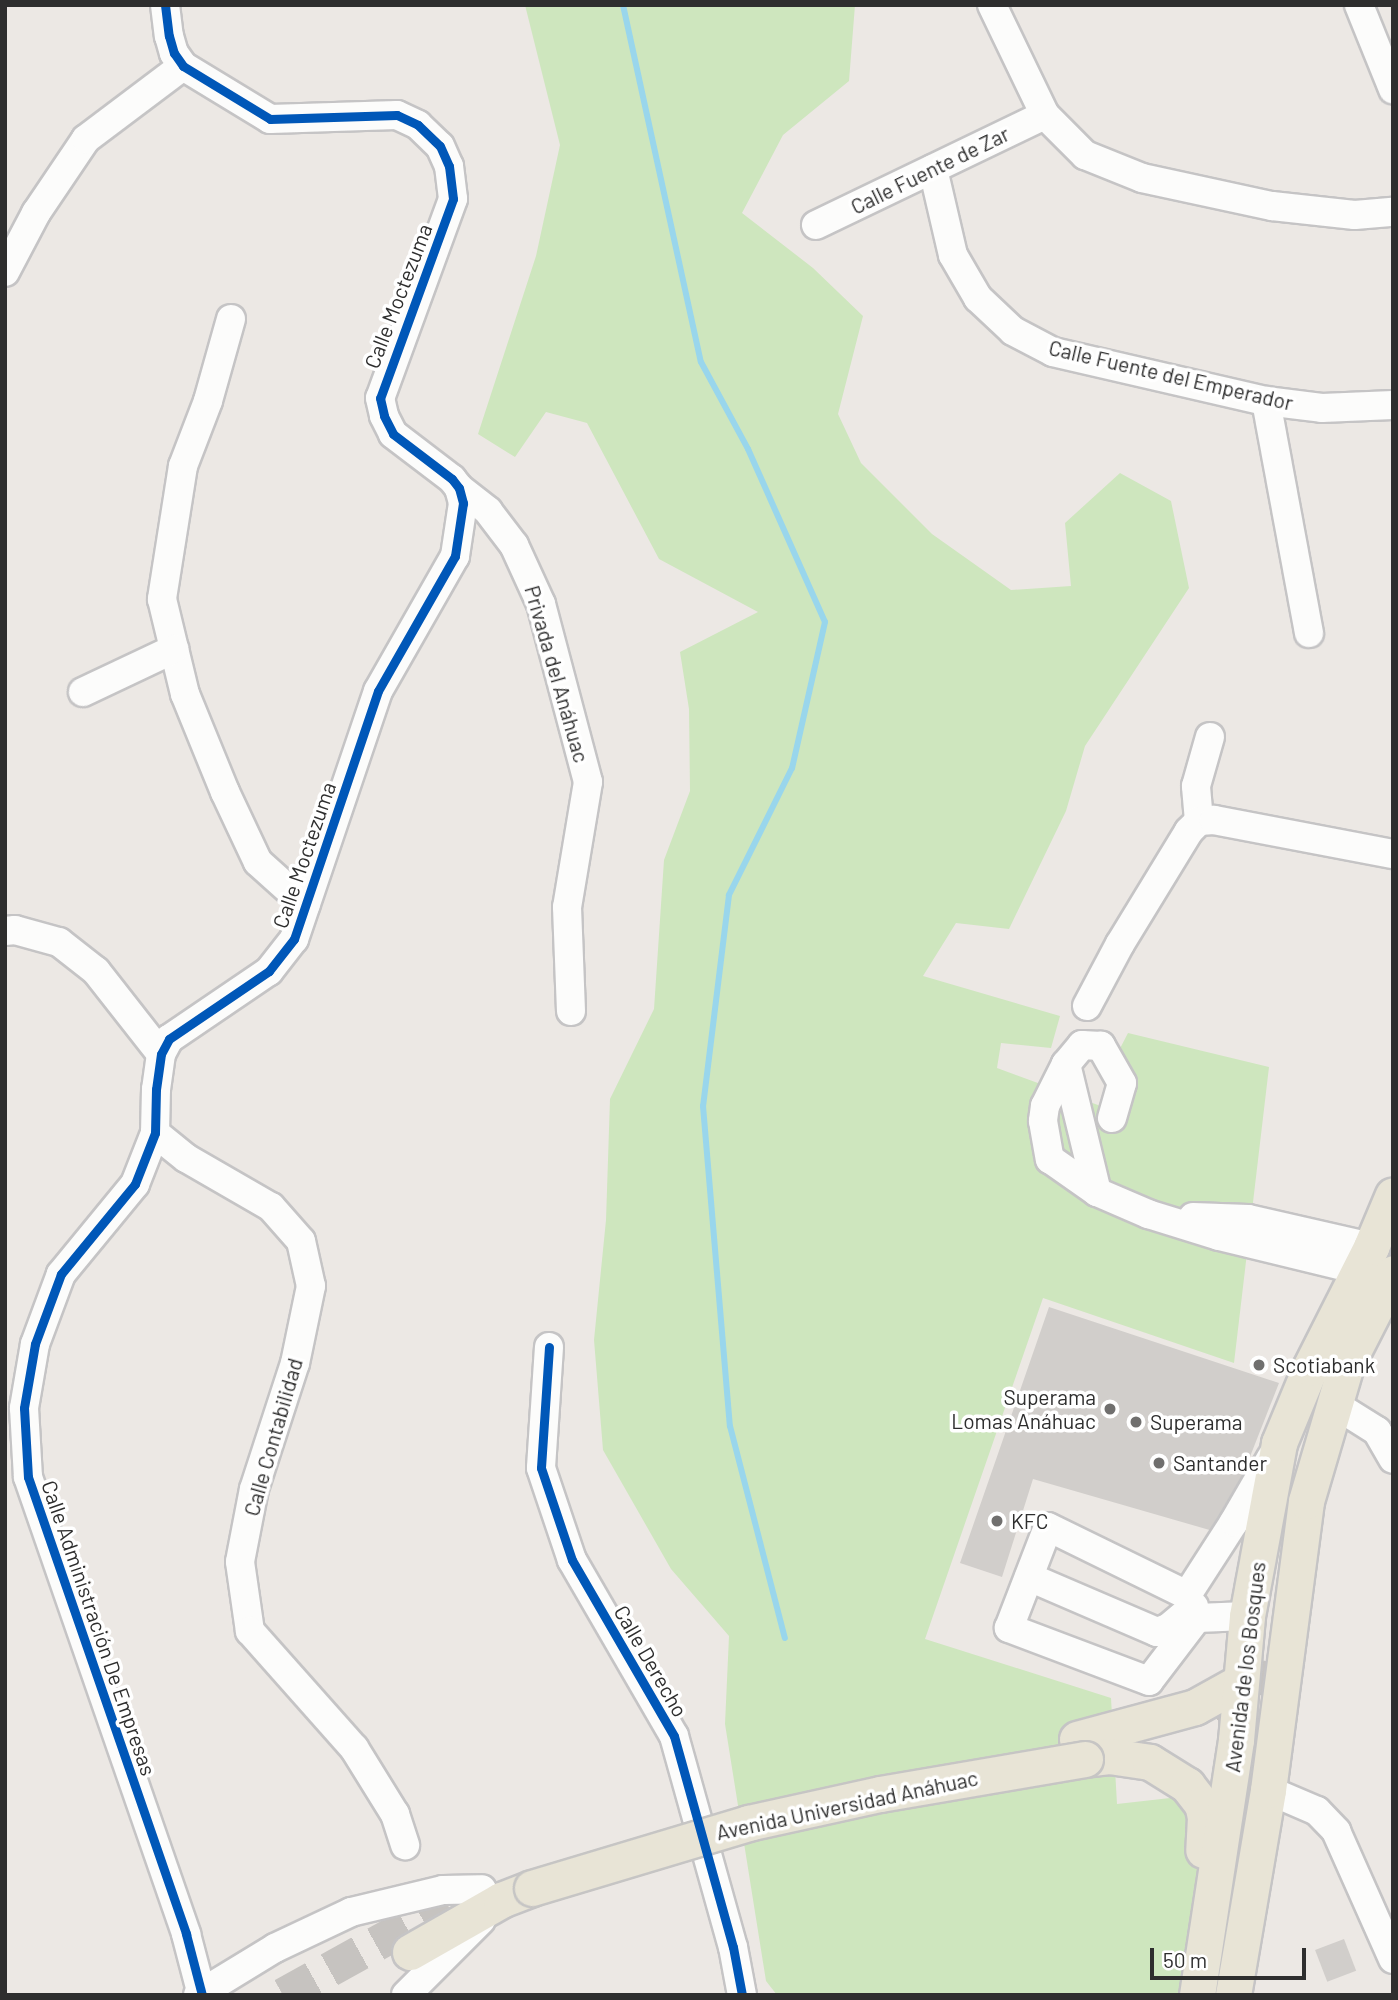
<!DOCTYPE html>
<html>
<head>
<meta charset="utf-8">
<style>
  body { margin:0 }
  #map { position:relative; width:1398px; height:2000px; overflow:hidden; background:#ece8e4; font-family:Barlow,sans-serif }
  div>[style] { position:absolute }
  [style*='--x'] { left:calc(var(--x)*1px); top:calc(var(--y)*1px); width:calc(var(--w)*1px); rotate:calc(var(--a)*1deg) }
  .green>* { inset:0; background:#cee6be }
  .stream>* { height:6px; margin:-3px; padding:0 3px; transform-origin:3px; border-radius:3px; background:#99d6ec }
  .building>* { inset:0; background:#d1cecb; transform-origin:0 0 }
  .major-tunnel>* { height:35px; margin-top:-17.5px; transform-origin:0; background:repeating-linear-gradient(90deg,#c6c3c0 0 35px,transparent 0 53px) }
  .roads { filter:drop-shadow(2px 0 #c5c4c5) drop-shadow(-2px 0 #c5c4c5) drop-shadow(0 2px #c5c4c5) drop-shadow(0 -2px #c5c4c5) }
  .minor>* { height:28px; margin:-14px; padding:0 14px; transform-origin:14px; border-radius:14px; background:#fcfcfb }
  .major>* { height:35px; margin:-17.5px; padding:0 17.5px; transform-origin:17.5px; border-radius:17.5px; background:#e8e4d6 }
  .bridges { filter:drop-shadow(2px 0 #c6c5c4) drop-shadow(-2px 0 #c6c5c4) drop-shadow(0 2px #c6c5c4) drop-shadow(0 -2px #c6c5c4) }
  .major-bridge>* { height:35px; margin:-17.5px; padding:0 17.5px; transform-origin:17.5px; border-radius:17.5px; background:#e8e4d6 }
  .cycleway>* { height:9px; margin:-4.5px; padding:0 4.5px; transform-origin:4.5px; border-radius:4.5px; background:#0057b8 }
  .dots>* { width:19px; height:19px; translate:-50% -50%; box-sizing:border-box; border:4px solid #fff; border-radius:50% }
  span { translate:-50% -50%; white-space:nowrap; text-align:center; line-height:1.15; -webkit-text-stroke:7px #fff; paint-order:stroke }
  .street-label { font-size:21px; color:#2e2e2e }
  .poi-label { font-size:21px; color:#2e2e2e }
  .left { translate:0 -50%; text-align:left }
  .right { translate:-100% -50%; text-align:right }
  .frame { position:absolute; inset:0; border:7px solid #2e2e2e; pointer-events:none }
  .scale { position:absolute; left:1150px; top:1948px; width:156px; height:32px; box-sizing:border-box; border:4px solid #2e2e2e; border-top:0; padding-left:9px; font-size:21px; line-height:24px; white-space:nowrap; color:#2e2e2e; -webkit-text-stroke:5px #fff; paint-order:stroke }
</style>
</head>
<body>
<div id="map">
  <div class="green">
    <i style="clip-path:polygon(525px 5px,855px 5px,849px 81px,783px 135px,742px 213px,813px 268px,863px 316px,838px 414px,861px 463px,932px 534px,1011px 590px,1071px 586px,1065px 523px,1120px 473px,1171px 501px,1189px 588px,1085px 746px,1066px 811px,1009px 929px,956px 923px,923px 976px,1060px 1016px,1051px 1048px,1001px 1043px,997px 1068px,1117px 1112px,1134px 1076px,1113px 1062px,1128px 1033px,1269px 1067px,1234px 1363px,1043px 1298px,925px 1639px,1111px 1698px,1117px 1804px,1188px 1796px,1205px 1849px,1186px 1995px,777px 1995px,766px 1981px,725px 1724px,729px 1636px,671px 1569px,603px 1450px,594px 1340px,606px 1220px,610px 1099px,654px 1009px,664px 860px,690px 791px,689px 709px,680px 652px,758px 612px,659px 559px,587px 423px,546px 412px,515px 457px,478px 434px,536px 256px,560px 145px)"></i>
  </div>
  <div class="stream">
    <i style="--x:623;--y:5;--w:365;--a:77.7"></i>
    <i style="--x:701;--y:362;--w:99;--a:61.6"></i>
    <i style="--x:748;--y:449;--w:189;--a:66"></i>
    <i style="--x:825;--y:622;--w:150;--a:102.7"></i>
    <i style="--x:792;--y:768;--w:142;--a:116.4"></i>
    <i style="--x:729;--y:895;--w:213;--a:97"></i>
    <i style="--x:703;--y:1106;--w:321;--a:85.2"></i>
    <i style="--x:730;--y:1426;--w:219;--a:75.5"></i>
  </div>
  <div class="building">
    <i style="clip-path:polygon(1049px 1307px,1279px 1383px,1220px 1533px,1033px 1479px,1002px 1577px,960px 1563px)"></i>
    <i style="left:1344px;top:1939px;width:34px;height:31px;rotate:69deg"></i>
  </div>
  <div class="major-tunnel">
    <i style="--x:1219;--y:1722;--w:48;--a:-35.7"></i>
    <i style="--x:1258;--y:1694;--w:34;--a:-71"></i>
    <i style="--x:283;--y:1995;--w:188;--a:-29"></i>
  </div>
  <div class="roads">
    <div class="minor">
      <i style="--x:165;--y:5;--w:31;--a:83"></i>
      <i style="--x:169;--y:36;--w:18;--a:74"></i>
      <i style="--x:174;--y:53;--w:16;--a:55"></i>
      <i style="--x:183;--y:66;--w:102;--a:31.3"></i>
      <i style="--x:270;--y:119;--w:127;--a:-1.8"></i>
      <i style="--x:397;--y:115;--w:23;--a:25"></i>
      <i style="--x:418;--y:125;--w:30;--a:44"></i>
      <i style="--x:440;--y:146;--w:22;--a:66"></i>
      <i style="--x:449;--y:166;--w:33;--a:83"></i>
      <i style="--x:453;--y:199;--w:212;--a:110.1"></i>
      <i style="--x:380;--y:398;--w:18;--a:77"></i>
      <i style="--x:384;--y:416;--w:20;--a:63"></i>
      <i style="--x:393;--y:434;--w:74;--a:37.3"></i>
      <i style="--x:452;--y:479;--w:11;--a:52"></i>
      <i style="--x:459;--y:488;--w:16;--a:75"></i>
      <i style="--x:463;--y:503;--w:54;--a:98.6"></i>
      <i style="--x:455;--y:556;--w:155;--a:119.7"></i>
      <i style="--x:378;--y:691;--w:262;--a:108.7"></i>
      <i style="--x:294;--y:939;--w:41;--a:128"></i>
      <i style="--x:269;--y:971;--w:121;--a:145.8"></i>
      <i style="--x:169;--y:1039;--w:17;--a:118"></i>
      <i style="--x:161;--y:1054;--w:35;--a:98"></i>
      <i style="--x:156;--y:1089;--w:44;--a:91.3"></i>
      <i style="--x:155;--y:1133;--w:55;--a:111.4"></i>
      <i style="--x:135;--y:1184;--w:117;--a:129.4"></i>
      <i style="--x:61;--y:1274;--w:75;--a:110.4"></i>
      <i style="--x:35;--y:1344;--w:65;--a:99.8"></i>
      <i style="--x:24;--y:1408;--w:69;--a:86.7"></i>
      <i style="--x:28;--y:1477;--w:484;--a:70.9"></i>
      <i style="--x:186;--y:1934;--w:63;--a:75.3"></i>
      <i style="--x:992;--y:5;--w:122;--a:64.3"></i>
      <i style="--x:1045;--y:115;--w:57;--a:45"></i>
      <i style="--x:1085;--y:155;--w:61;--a:22"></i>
      <i style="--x:1142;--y:178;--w:133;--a:12.2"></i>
      <i style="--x:1272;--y:206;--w:83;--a:6.2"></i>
      <i style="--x:1355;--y:215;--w:38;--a:-5"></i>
      <i style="--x:1359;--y:5;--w:91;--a:68"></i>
      <i style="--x:933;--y:169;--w:88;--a:76.9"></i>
      <i style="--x:953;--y:255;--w:50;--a:59.8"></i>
      <i style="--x:978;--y:298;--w:48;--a:43.3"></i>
      <i style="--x:1013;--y:331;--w:45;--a:27.7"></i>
      <i style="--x:1053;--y:352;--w:219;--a:13"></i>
      <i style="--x:1266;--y:401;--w:56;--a:7.1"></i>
      <i style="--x:1322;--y:408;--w:71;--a:-2.4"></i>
      <i style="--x:816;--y:225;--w:254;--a:-25.7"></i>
      <i style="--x:5;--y:272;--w:67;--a:-62.3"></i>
      <i style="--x:36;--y:213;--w:89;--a:-56"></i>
      <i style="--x:86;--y:139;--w:121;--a:-37"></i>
      <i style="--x:231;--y:319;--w:85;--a:105.7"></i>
      <i style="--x:208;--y:401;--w:70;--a:111"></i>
      <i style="--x:183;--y:466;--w:135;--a:99"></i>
      <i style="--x:162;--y:599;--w:98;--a:76.4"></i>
      <i style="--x:185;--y:694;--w:106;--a:67.8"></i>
      <i style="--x:225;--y:792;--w:77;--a:64.8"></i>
      <i style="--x:258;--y:862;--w:64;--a:41.9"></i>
      <i style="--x:1266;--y:401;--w:236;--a:79.5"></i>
      <i style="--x:459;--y:488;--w:37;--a:38"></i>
      <i style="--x:488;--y:511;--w:43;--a:52.6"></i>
      <i style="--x:514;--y:545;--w:65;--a:65.4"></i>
      <i style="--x:541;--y:604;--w:184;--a:75.2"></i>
      <i style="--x:588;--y:782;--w:127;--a:99.5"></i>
      <i style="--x:567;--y:907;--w:104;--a:87.8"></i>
      <i style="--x:83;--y:692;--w:101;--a:-25.3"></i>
      <i style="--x:1199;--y:821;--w:35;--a:-95"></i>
      <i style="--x:1196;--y:786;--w:51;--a:-74.1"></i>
      <i style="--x:5;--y:931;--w:10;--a:-6"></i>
      <i style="--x:15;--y:930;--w:46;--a:15.3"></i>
      <i style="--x:59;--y:942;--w:47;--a:38.1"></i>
      <i style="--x:96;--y:971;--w:105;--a:51.9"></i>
      <i style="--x:1087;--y:1006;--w:70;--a:-62"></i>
      <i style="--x:1120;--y:944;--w:132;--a:-58.6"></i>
      <i style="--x:1189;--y:831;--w:14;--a:-45"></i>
      <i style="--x:1199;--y:821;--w:15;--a:-4"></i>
      <i style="--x:1214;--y:820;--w:182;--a:10.8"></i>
      <i style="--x:1066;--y:1064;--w:132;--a:76.4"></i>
      <i style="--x:1112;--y:1118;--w:36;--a:-74"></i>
      <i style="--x:1122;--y:1083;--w:43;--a:-119.6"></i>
      <i style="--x:1101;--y:1046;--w:19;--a:-177"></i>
      <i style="--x:1082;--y:1045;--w:25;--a:130"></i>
      <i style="--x:1066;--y:1064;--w:47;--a:116.6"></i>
      <i style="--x:1045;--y:1106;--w:15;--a:98"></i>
      <i style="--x:1043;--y:1121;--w:39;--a:80"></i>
      <i style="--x:1050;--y:1159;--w:57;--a:35.1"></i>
      <i style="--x:1097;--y:1192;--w:56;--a:23.3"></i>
      <i style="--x:1148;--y:1214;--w:74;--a:17.2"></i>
      <i style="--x:1219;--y:1236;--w:145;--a:13.6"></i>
      <i style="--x:155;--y:1133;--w:40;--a:39"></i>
      <i style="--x:186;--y:1158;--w:98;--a:30"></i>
      <i style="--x:271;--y:1207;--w:45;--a:48.6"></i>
      <i style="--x:301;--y:1241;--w:46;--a:77.5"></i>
      <i style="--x:311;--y:1286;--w:79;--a:101.7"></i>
      <i style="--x:295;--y:1363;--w:133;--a:108"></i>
      <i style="--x:254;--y:1489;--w:74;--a:100.9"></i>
      <i style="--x:240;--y:1562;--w:70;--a:81.8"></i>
      <i style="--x:250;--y:1631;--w:157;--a:48.4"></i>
      <i style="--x:354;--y:1748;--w:78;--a:58.2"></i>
      <i style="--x:395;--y:1814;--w:33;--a:72"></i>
      <i style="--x:1193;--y:1217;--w:55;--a:2.1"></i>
      <i style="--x:1248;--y:1219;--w:126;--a:12.8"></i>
      <i style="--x:549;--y:1347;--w:121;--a:93.8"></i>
      <i style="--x:541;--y:1468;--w:97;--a:71.4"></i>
      <i style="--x:572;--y:1560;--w:203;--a:59.9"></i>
      <i style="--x:674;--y:1736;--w:219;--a:74.4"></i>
      <i style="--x:733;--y:1947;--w:49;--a:79.4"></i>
      <i style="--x:1334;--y:1404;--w:51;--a:32.1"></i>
      <i style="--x:1377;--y:1431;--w:32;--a:60"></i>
      <i style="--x:1029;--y:1577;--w:139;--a:23.3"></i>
      <i style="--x:1157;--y:1632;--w:12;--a:-20"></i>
      <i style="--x:1168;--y:1628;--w:34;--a:-40"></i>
      <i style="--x:1247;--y:1616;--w:50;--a:177.7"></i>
      <i style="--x:1197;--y:1618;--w:79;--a:127.3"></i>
      <i style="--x:1149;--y:1681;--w:150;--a:-159.3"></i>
      <i style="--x:1009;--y:1628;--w:108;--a:-68.9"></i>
      <i style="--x:1048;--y:1527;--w:155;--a:26.1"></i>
      <i style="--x:1187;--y:1595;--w:87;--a:-57.2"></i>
      <i style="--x:1234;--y:1522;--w:74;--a:-60"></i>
      <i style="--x:1268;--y:1790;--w:53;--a:23.2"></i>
      <i style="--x:1317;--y:1811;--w:28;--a:46"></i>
      <i style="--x:1336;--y:1831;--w:140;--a:66"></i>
      <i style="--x:198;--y:1995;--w:90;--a:-31.4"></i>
      <i style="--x:275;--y:1948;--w:84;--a:-25.3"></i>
      <i style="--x:351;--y:1912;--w:95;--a:-13.4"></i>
      <i style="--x:443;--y:1890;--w:39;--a:-1"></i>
      <i style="--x:406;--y:1995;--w:106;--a:-45"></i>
    </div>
    <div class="major">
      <i style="--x:1077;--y:1739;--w:122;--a:-15.2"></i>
      <i style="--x:1195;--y:1707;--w:51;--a:-29.1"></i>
      <i style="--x:1085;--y:1759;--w:24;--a:-7"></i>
      <i style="--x:1109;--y:1756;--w:41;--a:8.3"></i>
      <i style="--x:1150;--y:1762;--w:44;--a:31.9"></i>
      <i style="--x:1187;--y:1785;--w:24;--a:52"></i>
      <i style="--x:1202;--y:1804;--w:13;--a:77"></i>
      <i style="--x:1205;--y:1817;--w:33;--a:93"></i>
      <i style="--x:410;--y:1952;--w:105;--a:-29.7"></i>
      <i style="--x:501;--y:1900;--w:33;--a:-21"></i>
      <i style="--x:1197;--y:1995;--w:258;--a:-81.3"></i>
      <i style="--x:1236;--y:1740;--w:124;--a:-84.9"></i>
      <i style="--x:1247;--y:1616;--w:176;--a:-79.5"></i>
      <i style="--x:1279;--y:1443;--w:81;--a:-67.5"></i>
      <i style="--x:1310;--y:1368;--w:136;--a:-63.2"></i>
      <i style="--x:1371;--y:1247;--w:56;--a:-67.1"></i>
      <i style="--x:1233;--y:1995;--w:208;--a:-80.3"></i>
      <i style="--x:1268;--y:1790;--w:291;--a:-82.5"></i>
      <i style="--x:1306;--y:1501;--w:142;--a:-73.6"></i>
      <i style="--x:1346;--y:1365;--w:103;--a:-62.9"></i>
    </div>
  </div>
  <div class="bridges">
    <div class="major-bridge">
      <i style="--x:532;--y:1888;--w:226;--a:-16.7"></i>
      <i style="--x:748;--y:1823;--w:135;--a:-12.4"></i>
      <i style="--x:880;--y:1794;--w:208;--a:-9.7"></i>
    </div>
  </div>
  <div class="cycleway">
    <i style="--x:165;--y:5;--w:31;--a:83"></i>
    <i style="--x:169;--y:36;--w:18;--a:74"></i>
    <i style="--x:174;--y:53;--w:16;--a:55"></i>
    <i style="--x:183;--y:66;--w:102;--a:31.3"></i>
    <i style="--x:270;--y:119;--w:127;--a:-1.8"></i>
    <i style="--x:397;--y:115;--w:23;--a:25"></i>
    <i style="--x:418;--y:125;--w:30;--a:44"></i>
    <i style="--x:440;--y:146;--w:22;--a:66"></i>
    <i style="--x:449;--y:166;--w:33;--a:83"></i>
    <i style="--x:453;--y:199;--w:212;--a:110.1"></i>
    <i style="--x:380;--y:398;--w:18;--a:77"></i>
    <i style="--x:384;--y:416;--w:20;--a:63"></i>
    <i style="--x:393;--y:434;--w:74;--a:37.3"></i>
    <i style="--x:452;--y:479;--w:11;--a:52"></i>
    <i style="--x:459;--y:488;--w:16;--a:75"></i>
    <i style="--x:463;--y:503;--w:54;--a:98.6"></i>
    <i style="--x:455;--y:556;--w:155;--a:119.7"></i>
    <i style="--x:378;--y:691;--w:262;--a:108.7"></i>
    <i style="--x:294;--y:939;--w:41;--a:128"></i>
    <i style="--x:269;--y:971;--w:121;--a:145.8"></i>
    <i style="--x:169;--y:1039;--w:17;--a:118"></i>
    <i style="--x:161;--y:1054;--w:35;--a:98"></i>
    <i style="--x:156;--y:1089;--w:44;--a:91.3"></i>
    <i style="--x:155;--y:1133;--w:55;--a:111.4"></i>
    <i style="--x:135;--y:1184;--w:117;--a:129.4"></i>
    <i style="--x:61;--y:1274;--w:75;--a:110.4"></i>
    <i style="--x:35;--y:1344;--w:65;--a:99.8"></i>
    <i style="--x:24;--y:1408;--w:69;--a:86.7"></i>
    <i style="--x:28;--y:1477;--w:484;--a:70.9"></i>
    <i style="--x:186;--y:1934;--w:63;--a:75.3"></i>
    <i style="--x:549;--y:1347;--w:121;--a:93.8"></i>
    <i style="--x:541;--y:1468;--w:97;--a:71.4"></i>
    <i style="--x:572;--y:1560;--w:203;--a:59.9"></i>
    <i style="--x:674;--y:1736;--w:219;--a:74.4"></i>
    <i style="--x:733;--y:1947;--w:49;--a:79.4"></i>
  </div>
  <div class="dots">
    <i style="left:1259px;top:1365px;background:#706f6e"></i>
    <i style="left:1110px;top:1409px;background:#706f6e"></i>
    <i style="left:1136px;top:1422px;background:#706f6e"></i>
    <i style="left:1159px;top:1463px;background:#706f6e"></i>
    <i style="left:997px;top:1521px;background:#706f6e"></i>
  </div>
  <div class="street-label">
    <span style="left:930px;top:170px;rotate:-26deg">Calle Fuente de Zar</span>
    <span style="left:398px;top:296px;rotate:-69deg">Calle Moctezuma</span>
    <span style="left:1171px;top:375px;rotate:13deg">Calle Fuente del Emperador</span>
    <span style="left:557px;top:674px;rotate:74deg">Privada del Anáhuac</span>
    <span style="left:304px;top:855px;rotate:-71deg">Calle Moctezuma</span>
    <span style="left:273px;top:1437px;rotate:-74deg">Calle Contabilidad</span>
    <span style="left:99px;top:1628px;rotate:71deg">Calle Administración De Empresas</span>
    <span style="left:651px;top:1661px;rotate:60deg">Calle Derecho</span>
    <span style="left:1245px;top:1667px;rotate:-83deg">Avenida de los Bosques</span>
    <span style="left:847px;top:1805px;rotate:-12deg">Avenida Universidad Anáhuac</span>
  </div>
  <div class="poi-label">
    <span class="left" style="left:1273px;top:1365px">Scotiabank</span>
    <span class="right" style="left:1096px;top:1409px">Superama<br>Lomas Anáhuac</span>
    <span class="left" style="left:1150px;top:1422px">Superama</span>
    <span class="left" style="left:1173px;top:1463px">Santander</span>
    <span class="left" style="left:1011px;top:1521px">KFC</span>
  </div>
  <div class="frame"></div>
  <div class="scale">50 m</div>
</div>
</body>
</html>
